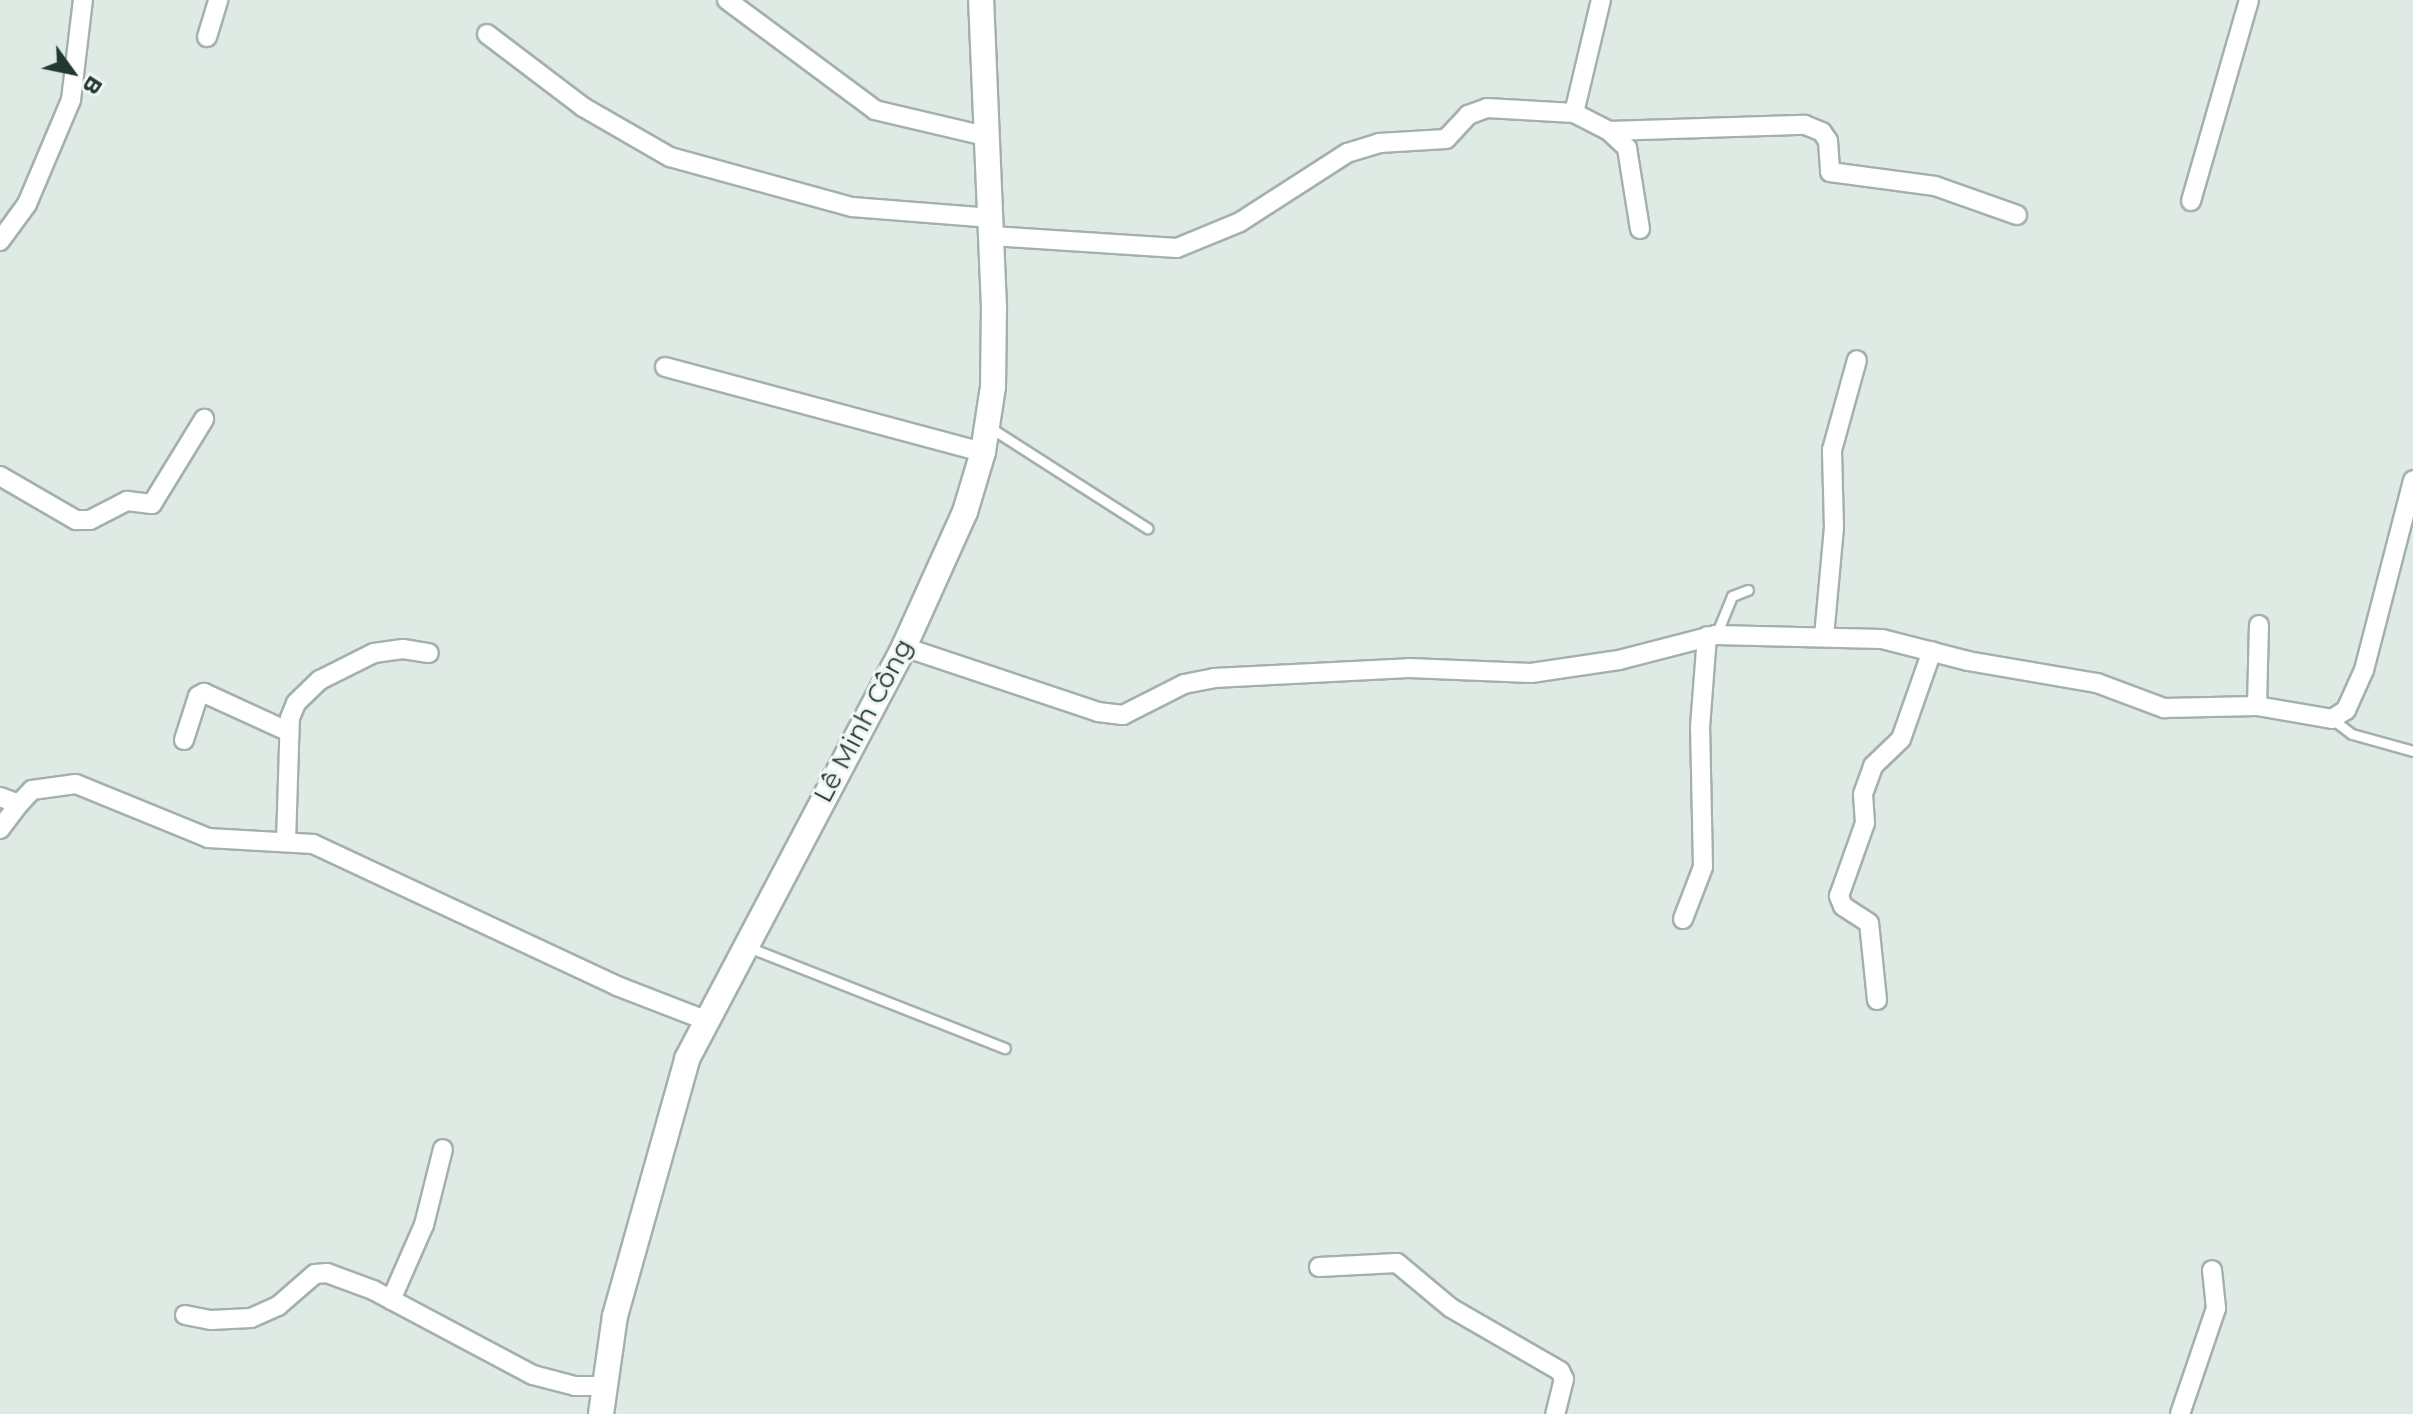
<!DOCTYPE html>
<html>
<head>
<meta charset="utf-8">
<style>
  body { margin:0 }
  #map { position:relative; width:2413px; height:1414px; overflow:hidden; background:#dfeae5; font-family:Montserrat,sans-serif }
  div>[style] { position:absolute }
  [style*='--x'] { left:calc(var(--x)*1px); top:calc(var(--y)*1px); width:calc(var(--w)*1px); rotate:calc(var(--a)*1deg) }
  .roads { filter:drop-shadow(2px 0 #a3b1ac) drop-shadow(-2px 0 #a3b1ac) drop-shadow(0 2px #a3b1ac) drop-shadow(0 -2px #a3b1ac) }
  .service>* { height:9px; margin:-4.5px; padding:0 4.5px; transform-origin:4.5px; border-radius:4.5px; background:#fff }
  .minor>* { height:18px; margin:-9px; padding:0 9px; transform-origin:9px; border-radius:9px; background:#fff }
  .secondary>* { height:24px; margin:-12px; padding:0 12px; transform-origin:12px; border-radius:12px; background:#fff }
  span { translate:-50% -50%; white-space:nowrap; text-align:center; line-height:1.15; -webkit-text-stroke:6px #f0f6f3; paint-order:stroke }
  .street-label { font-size:26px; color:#223832 }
  .north { position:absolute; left:32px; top:32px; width:80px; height:80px; -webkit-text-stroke:6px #f0f6f3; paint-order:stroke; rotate:123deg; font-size:22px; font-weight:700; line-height:32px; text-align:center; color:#223832 }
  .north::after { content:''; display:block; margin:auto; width:28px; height:36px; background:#223832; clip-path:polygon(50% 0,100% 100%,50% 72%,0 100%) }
</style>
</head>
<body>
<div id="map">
  <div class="roads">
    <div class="service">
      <i style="--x:989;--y:427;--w:188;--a:32.6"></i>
      <i style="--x:1716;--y:635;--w:42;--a:-67.7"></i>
      <i style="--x:1732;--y:596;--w:17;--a:-21"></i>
      <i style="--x:2332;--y:719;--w:25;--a:37"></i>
      <i style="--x:2352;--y:734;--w:63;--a:15.6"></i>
      <i style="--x:748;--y:947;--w:276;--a:21.5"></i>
    </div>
    <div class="minor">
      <i style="--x:727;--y:0;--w:184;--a:36.6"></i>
      <i style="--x:875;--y:110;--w:113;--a:13.3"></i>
      <i style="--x:487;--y:34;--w:121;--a:37.2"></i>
      <i style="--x:583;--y:107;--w:100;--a:29.9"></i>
      <i style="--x:670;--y:157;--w:189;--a:15.4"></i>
      <i style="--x:852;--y:207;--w:140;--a:4.5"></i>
      <i style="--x:207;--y:37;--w:39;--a:-73"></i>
      <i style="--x:1574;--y:113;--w:116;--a:-76.6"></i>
      <i style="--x:1609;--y:131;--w:25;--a:43"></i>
      <i style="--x:1627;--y:148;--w:82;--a:80.9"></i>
      <i style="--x:2191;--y:201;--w:209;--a:-73.9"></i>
      <i style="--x:992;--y:236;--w:185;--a:3.7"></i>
      <i style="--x:1177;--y:248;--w:68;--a:-22.4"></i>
      <i style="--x:1240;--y:222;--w:127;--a:-32.8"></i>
      <i style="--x:1347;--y:153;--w:34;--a:-17"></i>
      <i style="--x:1379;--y:143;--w:67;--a:-3.4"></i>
      <i style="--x:1446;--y:139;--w:33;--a:-47"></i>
      <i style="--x:1468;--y:115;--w:20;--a:-20"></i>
      <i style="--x:1487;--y:108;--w:87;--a:3.3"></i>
      <i style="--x:1574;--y:113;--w:39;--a:27"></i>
      <i style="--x:1609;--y:131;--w:196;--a:-1.8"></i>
      <i style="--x:1805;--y:125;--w:18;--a:22"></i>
      <i style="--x:1822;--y:132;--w:11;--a:56"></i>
      <i style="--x:1828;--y:141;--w:31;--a:86"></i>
      <i style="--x:1830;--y:172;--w:106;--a:7.6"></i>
      <i style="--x:1935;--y:186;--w:87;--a:19.5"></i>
      <i style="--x:0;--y:241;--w:46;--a:-53.9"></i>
      <i style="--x:27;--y:204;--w:113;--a:-67.1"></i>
      <i style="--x:71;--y:100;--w:101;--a:-83.2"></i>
      <i style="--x:665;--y:367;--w:329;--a:15"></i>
      <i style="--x:0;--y:476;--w:88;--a:30.1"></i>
      <i style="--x:76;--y:520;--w:14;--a:0"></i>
      <i style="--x:90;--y:520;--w:42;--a:-27.2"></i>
      <i style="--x:127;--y:501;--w:25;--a:7"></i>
      <i style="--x:152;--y:504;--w:100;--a:-58.5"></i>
      <i style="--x:1824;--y:637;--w:109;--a:-84.8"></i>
      <i style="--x:1834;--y:528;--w:78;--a:-91.5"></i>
      <i style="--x:1832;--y:450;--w:93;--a:-74.5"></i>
      <i style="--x:904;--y:647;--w:205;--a:18.5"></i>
      <i style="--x:1098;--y:712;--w:25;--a:7"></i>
      <i style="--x:1123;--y:715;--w:68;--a:-26.9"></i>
      <i style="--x:1184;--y:684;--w:31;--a:-11"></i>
      <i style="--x:1214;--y:678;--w:195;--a:-2.9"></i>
      <i style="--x:1409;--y:668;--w:122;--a:2.3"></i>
      <i style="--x:1531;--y:673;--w:89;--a:-8.4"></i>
      <i style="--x:1619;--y:660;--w:100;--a:-14.5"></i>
      <i style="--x:1716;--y:635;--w:166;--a:1.4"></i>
      <i style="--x:1882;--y:639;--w:89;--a:14.3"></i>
      <i style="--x:1968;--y:661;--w:131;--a:9.7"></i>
      <i style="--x:2097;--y:683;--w:72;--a:20.5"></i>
      <i style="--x:2164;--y:708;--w:93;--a:-1.2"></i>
      <i style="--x:2257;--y:706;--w:76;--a:9.8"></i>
      <i style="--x:2332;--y:719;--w:17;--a:-33"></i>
      <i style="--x:2346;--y:710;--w:44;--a:-65.8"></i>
      <i style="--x:2364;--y:670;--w:196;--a:-75.5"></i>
      <i style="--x:2257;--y:706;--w:81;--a:-88.6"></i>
      <i style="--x:184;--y:740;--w:46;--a:-72.3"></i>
      <i style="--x:198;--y:696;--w:7;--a:-27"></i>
      <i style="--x:204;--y:693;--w:94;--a:24.6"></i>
      <i style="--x:0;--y:797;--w:20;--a:20"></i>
      <i style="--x:19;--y:804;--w:19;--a:-47"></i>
      <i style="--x:32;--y:790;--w:44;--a:-7.8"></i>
      <i style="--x:76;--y:784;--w:143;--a:22.2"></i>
      <i style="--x:208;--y:838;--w:105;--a:3.3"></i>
      <i style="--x:313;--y:844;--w:336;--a:25"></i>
      <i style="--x:617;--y:986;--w:94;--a:21.1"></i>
      <i style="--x:0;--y:829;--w:31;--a:-53"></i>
      <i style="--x:286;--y:842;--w:124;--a:-88.2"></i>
      <i style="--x:290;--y:718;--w:16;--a:-68"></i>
      <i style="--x:296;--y:703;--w:33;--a:-44"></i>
      <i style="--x:320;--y:680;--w:60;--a:-26.6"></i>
      <i style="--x:374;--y:653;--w:29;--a:-8"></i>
      <i style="--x:403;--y:649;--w:26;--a:9"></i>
      <i style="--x:1683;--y:919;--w:56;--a:-69"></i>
      <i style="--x:1703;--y:867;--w:140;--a:-91.2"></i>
      <i style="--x:1700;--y:727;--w:91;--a:-85.6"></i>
      <i style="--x:1877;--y:1000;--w:77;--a:-95.9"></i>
      <i style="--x:1869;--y:923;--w:31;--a:-147"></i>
      <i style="--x:1843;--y:906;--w:11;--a:-112"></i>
      <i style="--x:1839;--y:896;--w:77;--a:-70.4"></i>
      <i style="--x:1865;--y:823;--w:29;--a:-94"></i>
      <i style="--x:1863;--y:794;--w:30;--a:-70"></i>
      <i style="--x:1873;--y:766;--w:39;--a:-44"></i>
      <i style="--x:1901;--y:739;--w:93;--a:-70.6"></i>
      <i style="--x:1319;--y:1267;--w:78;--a:-2.9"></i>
      <i style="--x:1397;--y:1263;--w:70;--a:39.8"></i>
      <i style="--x:1451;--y:1308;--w:126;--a:30"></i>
      <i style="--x:1560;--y:1371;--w:9;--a:63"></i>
      <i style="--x:1564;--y:1379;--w:36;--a:104"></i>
      <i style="--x:391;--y:1300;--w:82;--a:-66.3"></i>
      <i style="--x:424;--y:1225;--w:78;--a:-76"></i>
      <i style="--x:185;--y:1315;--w:26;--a:11"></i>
      <i style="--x:211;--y:1320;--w:40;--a:-2.9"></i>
      <i style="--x:251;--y:1318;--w:30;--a:-24"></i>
      <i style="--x:278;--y:1306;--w:49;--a:-40.9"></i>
      <i style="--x:315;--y:1274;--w:12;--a:-5"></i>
      <i style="--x:327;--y:1273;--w:49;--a:20.3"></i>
      <i style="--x:373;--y:1290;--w:181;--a:28"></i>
      <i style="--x:533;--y:1375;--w:43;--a:14.7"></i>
      <i style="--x:575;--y:1386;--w:29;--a:0"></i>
      <i style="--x:2180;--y:1414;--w:112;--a:-71.2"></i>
      <i style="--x:2216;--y:1308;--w:38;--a:-96"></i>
    </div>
    <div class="secondary">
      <i style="--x:601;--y:1414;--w:99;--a:-81.9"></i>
      <i style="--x:615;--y:1316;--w:267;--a:-74.3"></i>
      <i style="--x:687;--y:1059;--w:466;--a:-62.2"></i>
      <i style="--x:904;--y:647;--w:148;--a:-65.7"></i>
      <i style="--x:965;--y:512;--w:63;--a:-73.3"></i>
      <i style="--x:983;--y:452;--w:66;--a:-81.3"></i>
      <i style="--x:993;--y:387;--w:79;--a:-89.3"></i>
      <i style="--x:994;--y:308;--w:308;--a:-92.4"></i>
    </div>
  </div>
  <div class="street-label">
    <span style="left:864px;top:721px;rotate:-62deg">Lê Minh Công</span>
  </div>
  <div class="north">B</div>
</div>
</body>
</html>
